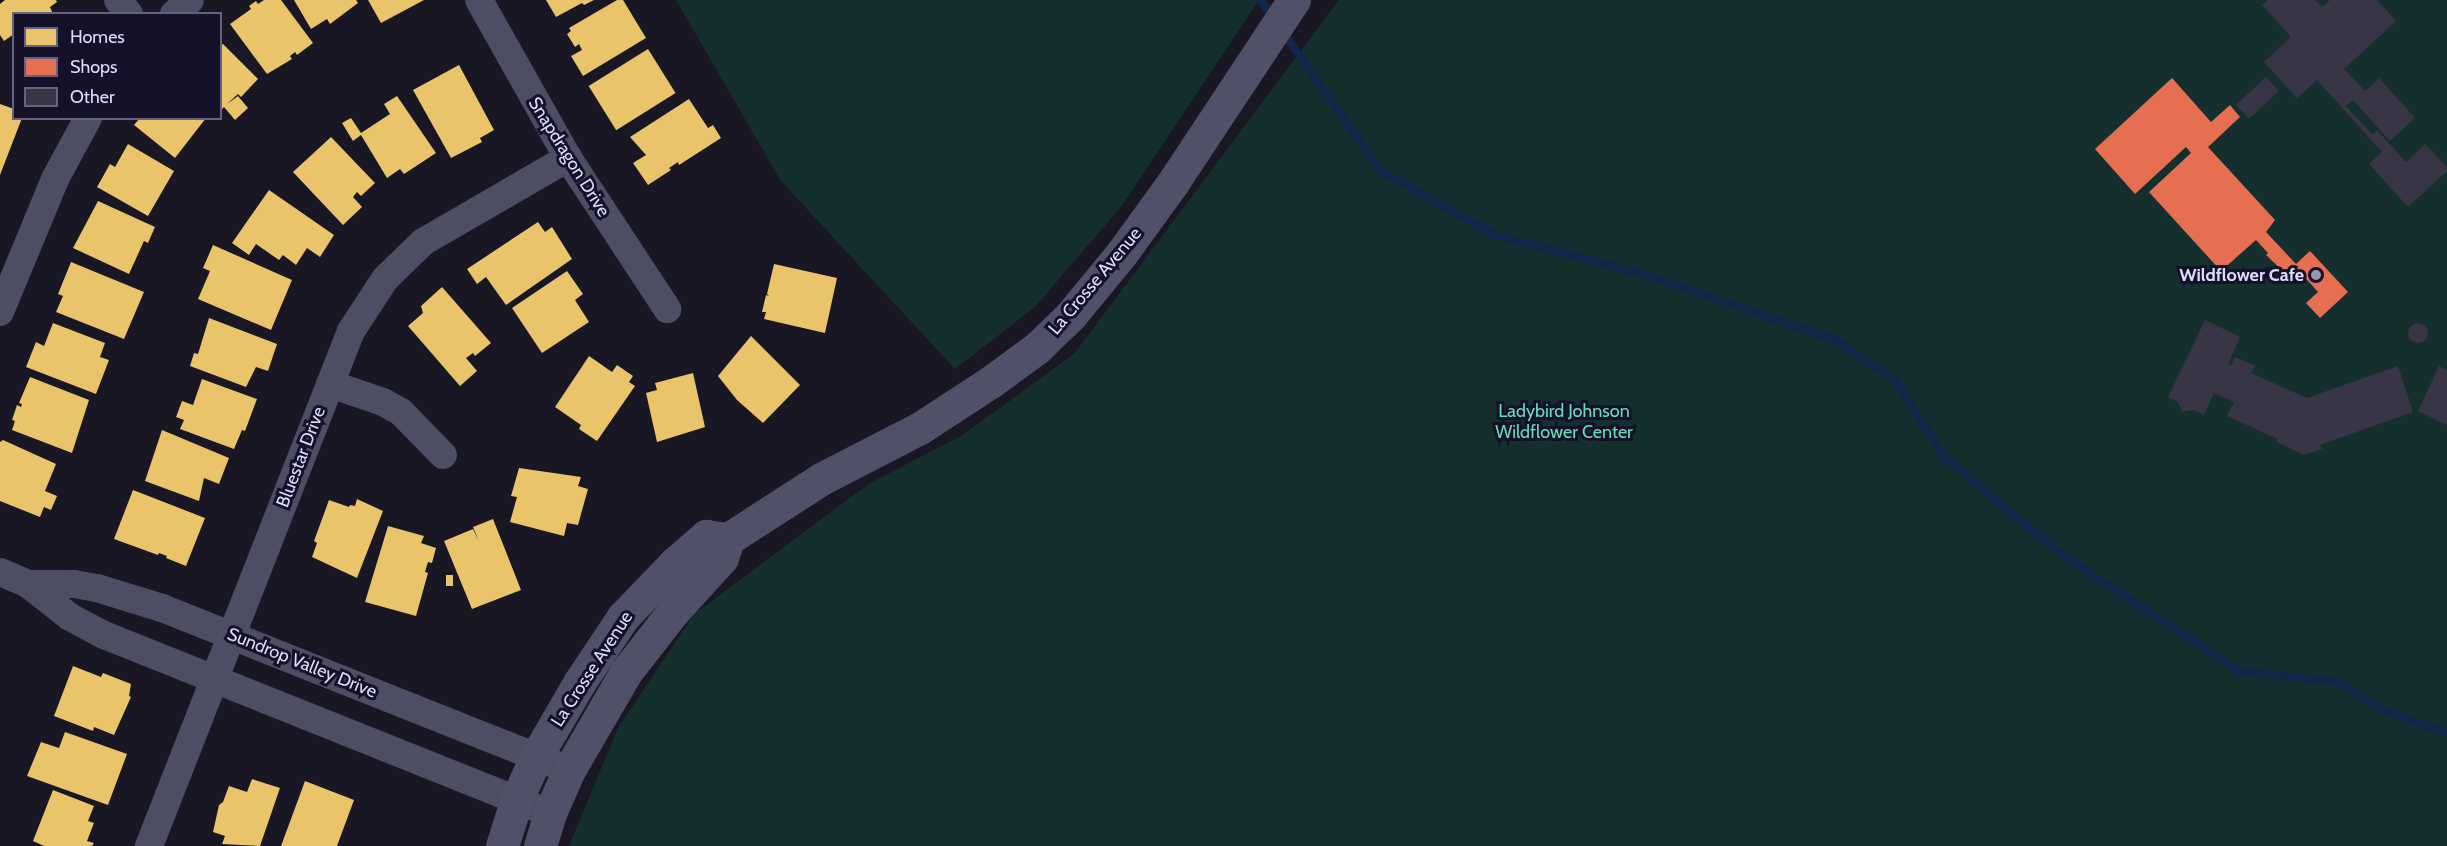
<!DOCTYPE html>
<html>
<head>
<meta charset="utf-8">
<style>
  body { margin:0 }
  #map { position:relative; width:2447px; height:846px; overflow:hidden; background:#181723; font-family:Cabin,sans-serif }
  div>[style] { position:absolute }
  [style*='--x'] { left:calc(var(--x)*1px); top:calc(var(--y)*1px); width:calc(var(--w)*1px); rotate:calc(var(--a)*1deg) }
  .green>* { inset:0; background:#152f2f }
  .homes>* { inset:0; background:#e9c46a; transform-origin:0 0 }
  .shops>* { inset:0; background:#e76f51 }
  .stream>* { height:8px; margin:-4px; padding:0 4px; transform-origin:4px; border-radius:4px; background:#11284a }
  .building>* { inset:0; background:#373546; transform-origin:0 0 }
  .round { border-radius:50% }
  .street>* { height:28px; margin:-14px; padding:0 14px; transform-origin:14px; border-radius:14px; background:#4d4d64 }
  .secondary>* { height:33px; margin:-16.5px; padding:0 16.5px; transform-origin:16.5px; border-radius:16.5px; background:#505069 }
  .dots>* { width:16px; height:16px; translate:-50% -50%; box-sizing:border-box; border:3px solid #151129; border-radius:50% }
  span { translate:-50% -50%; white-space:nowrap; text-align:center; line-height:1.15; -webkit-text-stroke:6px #151129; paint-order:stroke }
  .street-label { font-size:18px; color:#dddbfe }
  .poi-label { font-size:18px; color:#dddbfe; font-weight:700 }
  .right { translate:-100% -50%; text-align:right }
  .park-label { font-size:18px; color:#67debc }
  .legend { position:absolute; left:12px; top:12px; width:210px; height:108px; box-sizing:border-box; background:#151129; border:2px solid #65627e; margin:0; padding:8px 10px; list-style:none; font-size:18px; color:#dddbfe }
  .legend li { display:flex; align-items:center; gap:12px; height:30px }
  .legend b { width:30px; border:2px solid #65627e }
</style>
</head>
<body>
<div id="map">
  <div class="green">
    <i style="clip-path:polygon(676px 0,1259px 0,1121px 207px,1035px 307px,955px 369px,781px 181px)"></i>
    <i style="clip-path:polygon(1339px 0,2447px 0,2447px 846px,569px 846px,618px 728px,694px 614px,870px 483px,961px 436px,1074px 354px)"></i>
  </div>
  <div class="homes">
    <i style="clip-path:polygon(5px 0,56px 0,57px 2px,50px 7px,53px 14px,14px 14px,14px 34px,4px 41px,0 35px,0 4px)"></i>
    <i style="clip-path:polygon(264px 0,281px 0,313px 43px,297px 55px,295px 52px,290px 56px,292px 59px,267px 74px,230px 24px,251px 9px,249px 6px,256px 1px,258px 4px)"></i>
    <i style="clip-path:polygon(294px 0,356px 0,358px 3px,330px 24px,327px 19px,311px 29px)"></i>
    <i style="clip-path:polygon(368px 0,424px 0,381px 23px)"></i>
    <i style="clip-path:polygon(546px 0,594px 0,584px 5px,582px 3px,556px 17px)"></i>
    <i style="clip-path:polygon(617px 0,623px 0,646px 38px,583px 76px,571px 56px,582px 50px,579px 44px,575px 47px,567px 34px,571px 31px,569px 28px)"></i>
    <i style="clip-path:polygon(223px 44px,258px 79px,241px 97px,238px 94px,227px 104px,238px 96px,248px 108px,235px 120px,224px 107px,220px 111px,220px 46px)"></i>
    <i style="left:648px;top:49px;width:52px;height:70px;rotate:58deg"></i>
    <i style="clip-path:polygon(459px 65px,494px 130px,480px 138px,482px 142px,451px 158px,413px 90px)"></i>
    <i style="clip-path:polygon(397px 96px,436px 153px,404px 174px,400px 169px,387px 178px,361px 135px,353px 141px,342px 123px,351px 118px,361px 133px,390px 114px,384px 104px)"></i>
    <i style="clip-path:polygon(689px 99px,708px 128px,713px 125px,721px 138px,679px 165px,678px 162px,669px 168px,671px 170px,648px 185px,633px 163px,646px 155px,630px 137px)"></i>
    <i style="clip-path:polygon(0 104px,14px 109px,14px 118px,22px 118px,0 175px)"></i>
    <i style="clip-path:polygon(140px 118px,206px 118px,175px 158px,134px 125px)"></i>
    <i style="clip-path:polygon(331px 137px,375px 183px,361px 196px,357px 192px,353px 197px,362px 207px,343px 225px,293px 172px)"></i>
    <i style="clip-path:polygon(128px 144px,174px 171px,148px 216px,97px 187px,110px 164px,115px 167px)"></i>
    <i style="clip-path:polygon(269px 190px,334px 235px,320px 257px,307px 248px,296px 265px,283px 255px,279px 260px,256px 244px,249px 255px,232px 243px)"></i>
    <i style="clip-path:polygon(98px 201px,155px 227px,148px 243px,144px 241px,129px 274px,73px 248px)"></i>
    <i style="clip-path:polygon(538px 222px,545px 232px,552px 227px,572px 259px,506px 305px,486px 277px,477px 284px,467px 269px)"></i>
    <i style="clip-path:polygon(213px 245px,292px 280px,271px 330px,198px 299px,210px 271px,203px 268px)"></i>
    <i style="clip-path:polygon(71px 262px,144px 292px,124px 339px,56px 312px,63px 296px,58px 294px)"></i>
    <i style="clip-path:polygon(774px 264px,837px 278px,825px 333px,764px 319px,766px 312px,762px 312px,766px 295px,769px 296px,767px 294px)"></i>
    <i style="clip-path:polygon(567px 271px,583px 294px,575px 300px,589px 322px,542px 353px,512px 308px)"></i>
    <i style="clip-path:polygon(442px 287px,491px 343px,475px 356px,473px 353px,466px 358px,477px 371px,460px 386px,408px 326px,423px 313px,421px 306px)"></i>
    <i style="clip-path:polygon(209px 318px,277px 344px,268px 371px,256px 367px,246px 387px,190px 366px,194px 353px,198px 354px)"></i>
    <i style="clip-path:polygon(53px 323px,105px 343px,100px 357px,109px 360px,96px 394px,26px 367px,36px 342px,44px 346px)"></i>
    <i style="clip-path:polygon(751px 336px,800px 385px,763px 423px,737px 400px,718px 376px)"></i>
    <i style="clip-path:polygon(589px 356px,612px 372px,617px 365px,633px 376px,629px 382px,635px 386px,597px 441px,579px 429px,581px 425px,555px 407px)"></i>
    <i style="clip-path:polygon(693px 373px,705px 427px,657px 442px,646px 393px,657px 390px,655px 383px)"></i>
    <i style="clip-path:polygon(30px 377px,89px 400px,72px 453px,12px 430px,15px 421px,12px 420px,17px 405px,21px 407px,22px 404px,19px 403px)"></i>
    <i style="clip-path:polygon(202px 379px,257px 399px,245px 431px,242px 430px,234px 449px,180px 429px,184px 420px,176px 417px,182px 401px,193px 405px)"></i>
    <i style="clip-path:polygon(162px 430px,229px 458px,219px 484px,204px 478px,199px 501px,145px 481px)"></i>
    <i style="clip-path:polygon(3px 440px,56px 464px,45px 491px,57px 496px,51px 510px,44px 507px,40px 517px,0 501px,0 442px)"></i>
    <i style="clip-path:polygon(519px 468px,581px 477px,578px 486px,588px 489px,578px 525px,567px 523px,564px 536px,510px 522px,517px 497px,511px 496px)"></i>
    <i style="clip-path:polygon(133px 490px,205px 518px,186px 566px,166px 558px,167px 556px,159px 553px,158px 555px,114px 539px)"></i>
    <i style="clip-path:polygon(357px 499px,383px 511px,357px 578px,312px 557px,317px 543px,314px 541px,329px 500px,349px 507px,350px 505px,355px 506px)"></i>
    <i style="clip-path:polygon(493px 519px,521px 590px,472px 609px,444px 541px,473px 529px,479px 542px,473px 527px)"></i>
    <i style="clip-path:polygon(388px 526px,424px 536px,421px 543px,436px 548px,432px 563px,428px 562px,425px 572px,428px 573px,416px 616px,365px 602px)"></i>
    <i style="left:453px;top:575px;width:11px;height:7px;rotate:90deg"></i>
    <i style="clip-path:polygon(73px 666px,101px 677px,103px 673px,131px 684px,129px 696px,131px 697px,114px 735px,94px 727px,93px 731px,54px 716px)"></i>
    <i style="clip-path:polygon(65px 732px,127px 754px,108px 805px,27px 776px,41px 742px,59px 748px)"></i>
    <i style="clip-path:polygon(252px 779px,280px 788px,260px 846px,222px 844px,225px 836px,213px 832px,219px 805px,223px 802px,229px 786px,247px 792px)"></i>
    <i style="clip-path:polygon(305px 781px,354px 800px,337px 846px,281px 846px)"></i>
    <i style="clip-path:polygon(53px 790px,94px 806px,88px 821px,94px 823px,87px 841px,94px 843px,92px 846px,44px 846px,33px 841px)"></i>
  </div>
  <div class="shops">
    <i style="clip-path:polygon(2172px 78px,2211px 122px,2230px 105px,2240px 117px,2208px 147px,2275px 220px,2266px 232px,2296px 264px,2310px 251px,2348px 292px,2320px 318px,2306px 303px,2318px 292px,2294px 265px,2285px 273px,2266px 255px,2268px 253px,2256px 240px,2221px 271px,2149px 192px,2191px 153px,2186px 147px,2135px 194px,2095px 149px)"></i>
  </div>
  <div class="stream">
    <i style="--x:1261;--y:0;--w:23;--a:56"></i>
    <i style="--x:1283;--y:32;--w:169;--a:54.9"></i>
    <i style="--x:1380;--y:170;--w:131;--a:29.7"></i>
    <i style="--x:1494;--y:235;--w:157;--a:14.7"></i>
    <i style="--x:1646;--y:275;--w:201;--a:18.9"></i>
    <i style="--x:1836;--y:340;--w:73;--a:34.3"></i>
    <i style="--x:1896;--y:381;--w:90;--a:57.7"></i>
    <i style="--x:1944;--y:457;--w:151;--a:39.6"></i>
    <i style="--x:2060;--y:553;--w:214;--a:33.4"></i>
    <i style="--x:2239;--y:671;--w:101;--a:6.3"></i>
    <i style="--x:2339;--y:682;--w:47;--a:33.7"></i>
    <i style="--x:2378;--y:708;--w:73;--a:19.9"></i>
  </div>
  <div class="building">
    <i style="clip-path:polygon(2268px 0,2315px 0,2322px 7px,2330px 0,2377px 0,2396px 21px,2344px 69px,2365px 91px,2379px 78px,2415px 118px,2390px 141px,2353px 100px,2346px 106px,2373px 135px,2377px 130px,2406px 162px,2425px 144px,2447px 167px,2447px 171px,2408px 207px,2369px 164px,2382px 152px,2317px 80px,2297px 98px,2264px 62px,2291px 37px,2262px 5px)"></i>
    <i style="left:2266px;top:77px;width:19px;height:41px;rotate:47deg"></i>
    <i style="clip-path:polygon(2205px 320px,2240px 337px,2228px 364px,2231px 366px,2235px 357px,2255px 366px,2251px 373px,2307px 398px,2398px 366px,2413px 412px,2320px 445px,2322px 449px,2304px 455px,2276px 442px,2278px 439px,2227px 416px,2234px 402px,2214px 393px,2204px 415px,2193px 410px,2182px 412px,2178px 402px,2168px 397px)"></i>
    <i class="round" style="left:2408px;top:323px;width:20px;height:20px"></i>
    <i style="clip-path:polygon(2439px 366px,2447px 370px,2447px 425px,2418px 411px)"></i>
  </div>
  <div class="street">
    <i style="--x:118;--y:0;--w:18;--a:52"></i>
    <i style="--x:479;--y:0;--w:181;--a:60.6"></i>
    <i style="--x:568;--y:158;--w:181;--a:56.7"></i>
    <i style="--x:174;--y:14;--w:21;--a:-41"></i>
    <i style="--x:0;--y:312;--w:144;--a:-67.5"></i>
    <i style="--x:55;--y:179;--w:69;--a:-61.6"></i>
    <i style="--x:330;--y:384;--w:56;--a:18.8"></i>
    <i style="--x:383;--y:402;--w:21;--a:29"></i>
    <i style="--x:401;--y:412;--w:60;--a:45.7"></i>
    <i style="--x:0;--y:572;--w:30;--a:23"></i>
    <i style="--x:28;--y:584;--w:53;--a:38.2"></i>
    <i style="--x:70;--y:617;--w:38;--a:28"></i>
    <i style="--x:104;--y:635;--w:480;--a:21.8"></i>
    <i style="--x:28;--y:584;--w:46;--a:0"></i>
    <i style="--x:74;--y:584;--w:23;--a:10"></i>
    <i style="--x:97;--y:588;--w:68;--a:17.1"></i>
    <i style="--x:162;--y:608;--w:438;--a:21.7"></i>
    <i style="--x:149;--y:846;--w:553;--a:-68.58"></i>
    <i style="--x:351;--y:331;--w:62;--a:-56.8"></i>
    <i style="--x:385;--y:279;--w:53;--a:-44.2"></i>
    <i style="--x:423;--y:242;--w:168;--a:-30.1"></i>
  </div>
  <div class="secondary">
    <i style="--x:502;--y:846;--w:49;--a:-72.3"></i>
    <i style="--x:517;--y:799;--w:46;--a:-65.7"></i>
    <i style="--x:536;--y:757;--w:86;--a:-59.8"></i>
    <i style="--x:579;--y:683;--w:79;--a:-56.3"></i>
    <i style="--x:623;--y:617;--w:74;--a:-46.1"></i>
    <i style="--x:674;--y:564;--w:43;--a:-41.2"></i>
    <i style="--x:706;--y:536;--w:22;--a:8"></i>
    <i style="--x:540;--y:846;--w:34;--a:-73"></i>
    <i style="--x:550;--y:813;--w:47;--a:-66.2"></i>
    <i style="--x:569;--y:770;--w:113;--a:-59.8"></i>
    <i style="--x:626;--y:672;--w:75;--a:-52.1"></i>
    <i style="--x:672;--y:613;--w:74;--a:-47.7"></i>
    <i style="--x:722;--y:558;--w:20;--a:-72"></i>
    <i style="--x:728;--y:539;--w:111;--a:-32.8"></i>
    <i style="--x:821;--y:479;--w:111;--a:-27.3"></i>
    <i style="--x:920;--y:428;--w:86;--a:-33.1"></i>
    <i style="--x:992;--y:381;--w:56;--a:-36.3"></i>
    <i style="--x:1037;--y:348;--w:47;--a:-44.1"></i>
    <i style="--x:1071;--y:315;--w:80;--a:-50.6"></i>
    <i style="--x:1122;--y:253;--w:85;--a:-54.1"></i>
    <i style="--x:1172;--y:184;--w:221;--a:-56.5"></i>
  </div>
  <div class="dots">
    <i style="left:2316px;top:275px;background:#9896b1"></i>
  </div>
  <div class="street-label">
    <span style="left:569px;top:157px;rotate:58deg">Snapdragon Drive</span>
    <span style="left:1095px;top:281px;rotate:-50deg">La Crosse Avenue</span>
    <span style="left:301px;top:457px;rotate:-69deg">Bluestar Drive</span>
    <span style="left:302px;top:663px;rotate:22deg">Sundrop Valley Drive</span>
    <span style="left:592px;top:669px;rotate:-57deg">La Crosse Avenue</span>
  </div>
  <div class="poi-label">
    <span class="right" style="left:2304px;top:275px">Wildflower Cafe</span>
  </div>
  <div class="park-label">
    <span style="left:1564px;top:422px">Ladybird Johnson<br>Wildflower Center</span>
  </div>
  <ul class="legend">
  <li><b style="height:16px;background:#e9c46a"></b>Homes</li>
  <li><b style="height:16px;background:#e76f51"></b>Shops</li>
  <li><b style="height:16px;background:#373546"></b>Other</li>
  </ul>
</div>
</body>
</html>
